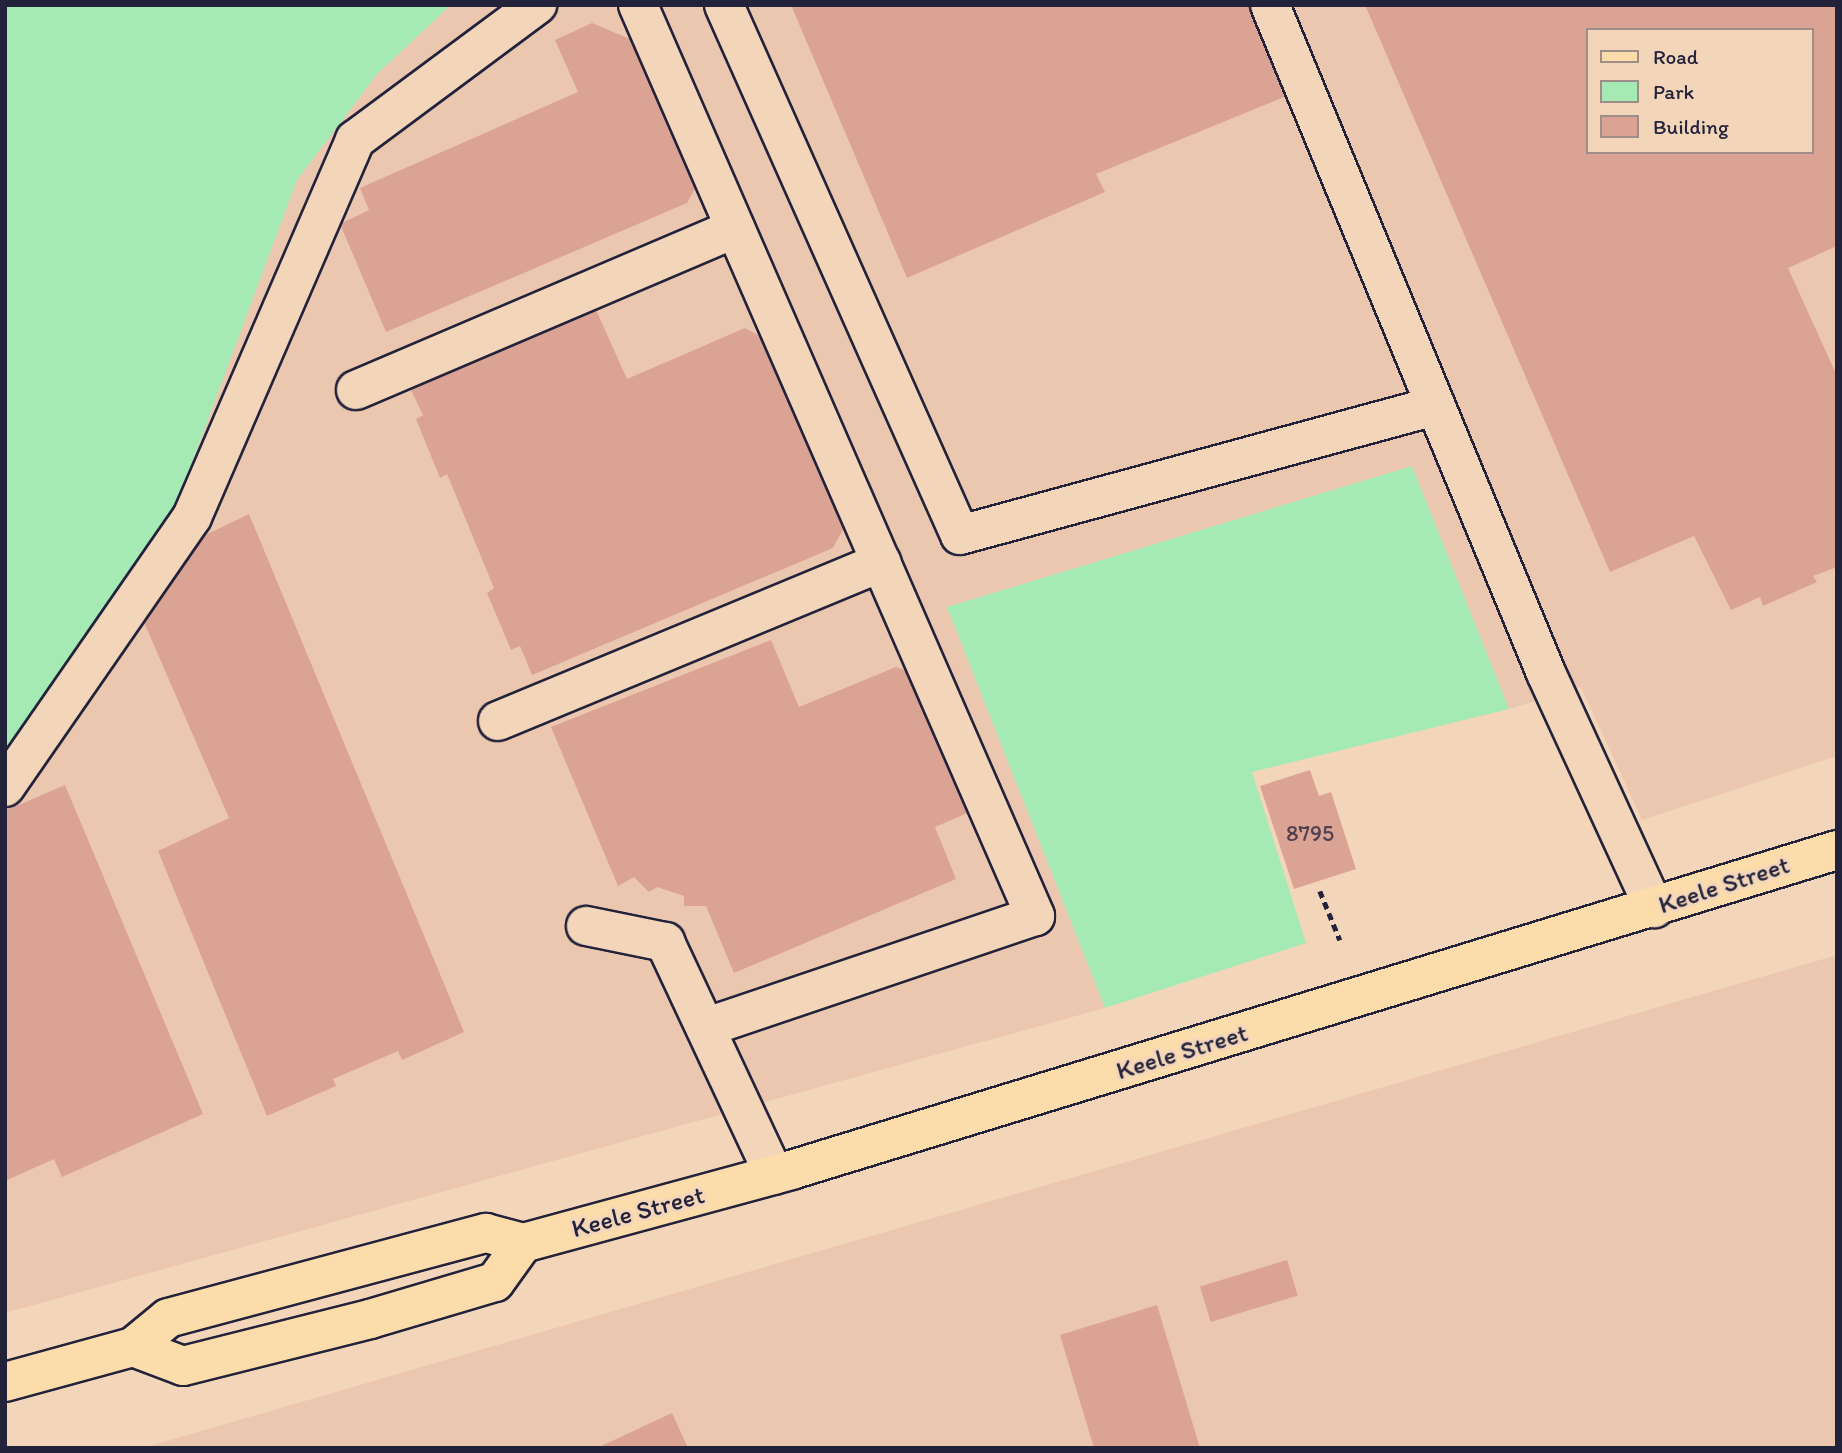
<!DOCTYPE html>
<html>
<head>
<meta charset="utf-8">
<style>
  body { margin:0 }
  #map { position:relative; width:1842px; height:1453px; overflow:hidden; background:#f3d6ba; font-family:Itim,sans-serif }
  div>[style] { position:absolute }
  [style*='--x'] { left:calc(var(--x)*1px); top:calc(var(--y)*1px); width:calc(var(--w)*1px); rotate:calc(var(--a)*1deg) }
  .built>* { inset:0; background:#ecc7af }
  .green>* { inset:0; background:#a5e9b4 }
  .building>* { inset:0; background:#dba394; transform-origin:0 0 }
  .path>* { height:4.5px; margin-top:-2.25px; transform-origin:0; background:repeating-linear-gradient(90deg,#22223b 0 7px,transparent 0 12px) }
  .roads { filter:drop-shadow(2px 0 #22223b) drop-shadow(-2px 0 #22223b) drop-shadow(0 2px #22223b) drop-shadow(0 -2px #22223b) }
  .minor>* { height:38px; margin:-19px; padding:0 19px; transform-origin:19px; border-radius:19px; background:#f3d6ba }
  .major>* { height:38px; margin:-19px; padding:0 19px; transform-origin:19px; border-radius:19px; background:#fddcac }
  span { translate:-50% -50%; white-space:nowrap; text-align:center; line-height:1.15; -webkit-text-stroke:6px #f3d6ba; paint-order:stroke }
  .number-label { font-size:23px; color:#504251 }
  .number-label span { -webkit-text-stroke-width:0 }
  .street-label { font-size:26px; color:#22223b }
  .frame { position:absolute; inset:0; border:7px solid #22223b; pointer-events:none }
  .legend { position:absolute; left:1586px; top:28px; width:228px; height:126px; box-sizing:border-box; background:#f3d6ba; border:2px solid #9f8e87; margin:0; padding:9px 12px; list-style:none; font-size:21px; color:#22223b }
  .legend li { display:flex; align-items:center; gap:14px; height:35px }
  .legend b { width:35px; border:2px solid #9f8e87 }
</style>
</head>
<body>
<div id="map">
  <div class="built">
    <i style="clip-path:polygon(evenodd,451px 5px,1837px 5px,1837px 756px,1642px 820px,1581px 687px,1509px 709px,1412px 467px,947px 607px,1105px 1008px,5px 1313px,5px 759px,168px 527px,297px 180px,378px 73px,451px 5px,1588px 30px,1812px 30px,1812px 152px,1588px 152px,1588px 30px)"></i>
    <i style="clip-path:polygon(1837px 955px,1837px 1448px,143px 1448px)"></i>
  </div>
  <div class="green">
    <i style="clip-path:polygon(5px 5px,451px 5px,378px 73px,297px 180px,168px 527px,5px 759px)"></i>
    <i style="clip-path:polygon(1412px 466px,1509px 709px,1252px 772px,1306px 943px,1105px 1008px,947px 607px)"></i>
  </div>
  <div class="building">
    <i style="clip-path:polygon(791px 5px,1249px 5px,1289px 95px,1096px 174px,1105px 192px,907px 278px)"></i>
    <i style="clip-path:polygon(evenodd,1365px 5px,1837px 5px,1837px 246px,1788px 268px,1837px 376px,1837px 567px,1813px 576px,1817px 582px,1763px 606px,1760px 597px,1731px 610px,1694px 536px,1610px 572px,1365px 5px,1588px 30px,1812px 30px,1812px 152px,1588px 152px,1588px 30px)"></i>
    <i style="clip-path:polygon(592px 23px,630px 39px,696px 187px,687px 203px,386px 332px,340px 224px,369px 210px,360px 188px,578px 92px,555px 40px)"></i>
    <i style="clip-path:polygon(596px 310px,627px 379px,745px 328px,765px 339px,846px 524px,833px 548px,532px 675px,520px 646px,511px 650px,487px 593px,494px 588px,447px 474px,440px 478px,416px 419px,423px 415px,409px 386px)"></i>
    <i style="clip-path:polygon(249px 514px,464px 1032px,402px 1060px,398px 1051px,333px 1079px,336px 1086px,267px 1116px,158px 851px,229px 818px,143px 620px,193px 541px)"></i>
    <i style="clip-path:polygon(771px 640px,799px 707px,896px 667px,915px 674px,972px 811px,935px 827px,956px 879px,734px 973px,706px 906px,684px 906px,684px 896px,657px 887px,649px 892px,634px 877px,618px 886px,551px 727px)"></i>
    <i style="clip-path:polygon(1310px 770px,1319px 796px,1331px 792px,1356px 869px,1294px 889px,1260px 786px)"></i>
    <i style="clip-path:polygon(65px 785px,203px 1114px,62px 1177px,54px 1159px,5px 1181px,5px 811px)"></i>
    <i style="left:1287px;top:1260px;width:37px;height:91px;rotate:73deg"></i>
    <i style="clip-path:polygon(1157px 1305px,1200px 1448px,1094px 1448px,1060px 1335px)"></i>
    <i style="clip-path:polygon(672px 1413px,688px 1448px,597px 1448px)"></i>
  </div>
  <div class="path">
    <i style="--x:1320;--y:891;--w:53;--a:67.8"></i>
  </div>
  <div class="roads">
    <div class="minor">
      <i style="--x:638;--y:5;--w:994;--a:66.45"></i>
      <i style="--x:1035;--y:916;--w:348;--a:161.3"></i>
      <i style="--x:724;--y:5;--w:580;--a:66"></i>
      <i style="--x:960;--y:535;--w:493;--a:-15.2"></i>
      <i style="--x:1270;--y:5;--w:723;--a:67.55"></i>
      <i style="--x:1546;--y:673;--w:259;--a:65.3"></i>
      <i style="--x:356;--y:390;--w:412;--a:-23.1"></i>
      <i style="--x:498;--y:721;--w:415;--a:-22.5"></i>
      <i style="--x:5;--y:787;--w:328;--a:-55.3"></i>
      <i style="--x:192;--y:517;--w:411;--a:-66.6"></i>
      <i style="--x:355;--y:140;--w:227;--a:-36.6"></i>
      <i style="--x:586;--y:926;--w:81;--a:11.4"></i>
      <i style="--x:665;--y:942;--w:257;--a:64.9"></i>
    </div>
    <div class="major">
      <i style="--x:133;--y:1347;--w:53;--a:20.8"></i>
      <i style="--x:183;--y:1366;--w:193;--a:-14.1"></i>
      <i style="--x:370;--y:1319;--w:130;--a:-16.5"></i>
      <i style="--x:495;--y:1282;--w:48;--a:-54.3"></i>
      <i style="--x:5;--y:1382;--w:133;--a:-15.3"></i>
      <i style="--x:133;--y:1347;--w:45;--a:-39.6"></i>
      <i style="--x:168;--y:1318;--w:329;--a:-15"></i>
      <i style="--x:486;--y:1233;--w:38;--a:15"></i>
      <i style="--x:523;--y:1243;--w:278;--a:-15.2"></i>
      <i style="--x:791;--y:1170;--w:1094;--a:-17.01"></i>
    </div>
  </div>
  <div class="number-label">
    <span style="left:1310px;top:833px">8795</span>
  </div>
  <div class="street-label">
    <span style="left:1724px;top:885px;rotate:-18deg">Keele Street</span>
    <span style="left:1182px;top:1052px;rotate:-17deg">Keele Street</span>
    <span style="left:638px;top:1212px;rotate:-15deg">Keele Street</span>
  </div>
  <div class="frame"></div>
  <ul class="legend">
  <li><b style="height:9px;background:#fddcac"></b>Road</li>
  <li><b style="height:19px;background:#a5e9b4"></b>Park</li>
  <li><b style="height:19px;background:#dba394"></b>Building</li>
  </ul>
</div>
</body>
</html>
